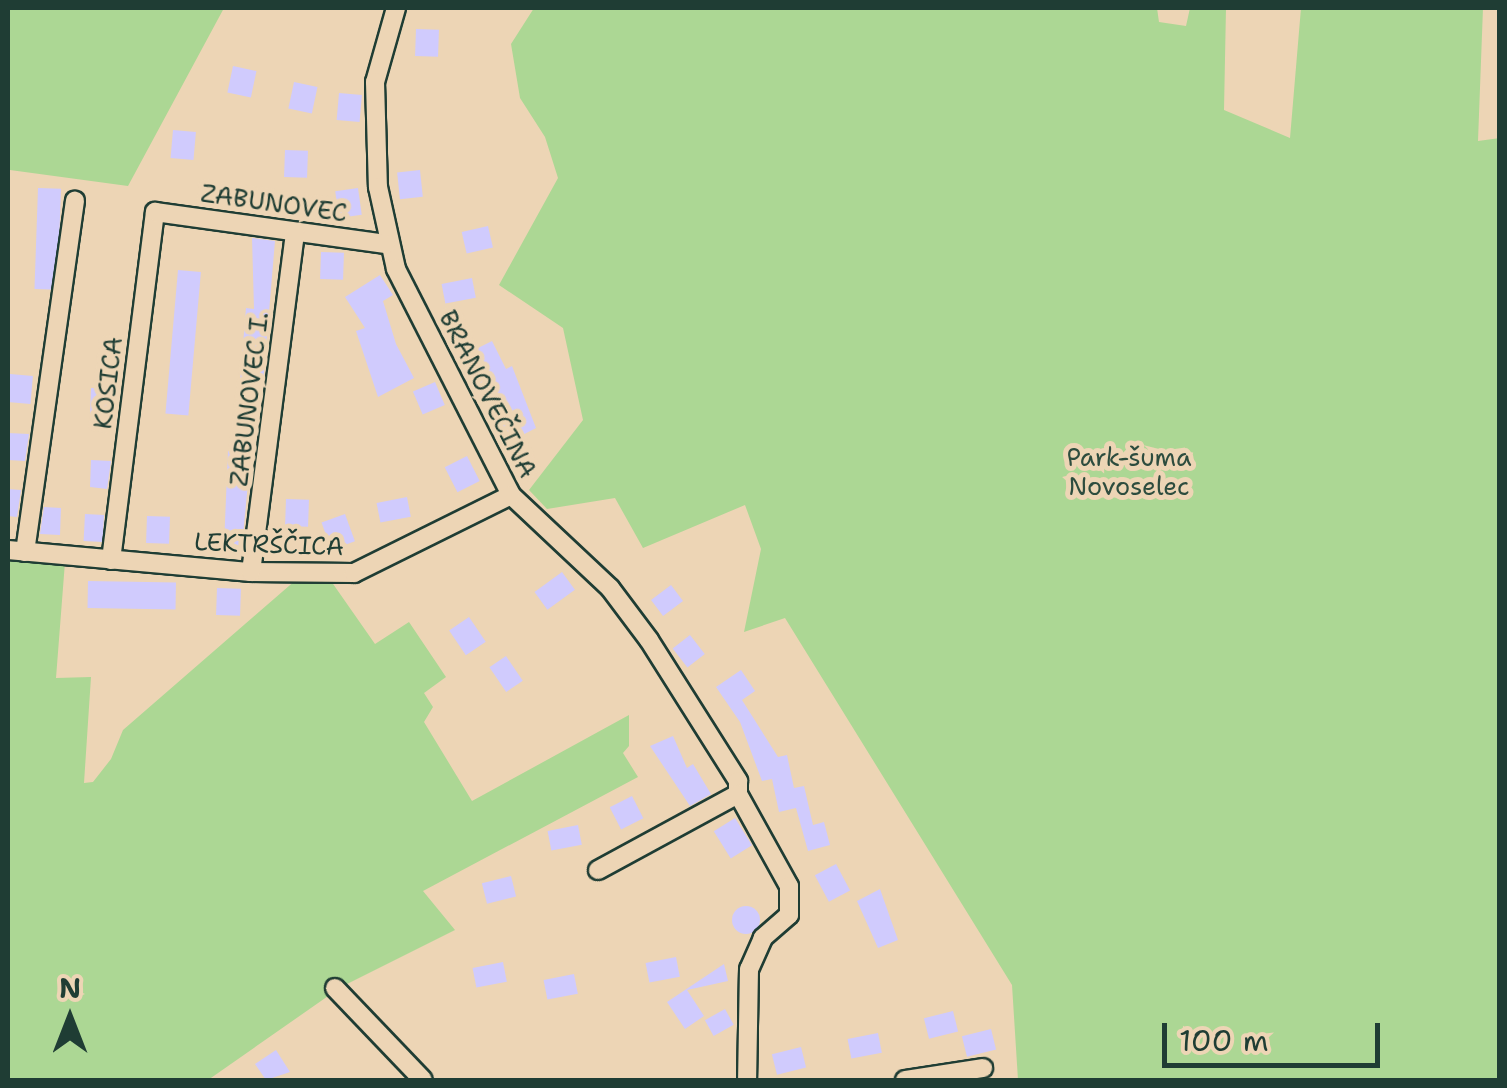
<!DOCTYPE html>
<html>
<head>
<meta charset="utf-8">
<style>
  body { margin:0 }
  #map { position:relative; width:1507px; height:1088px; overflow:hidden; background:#edd5b5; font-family:"Shantell Sans",sans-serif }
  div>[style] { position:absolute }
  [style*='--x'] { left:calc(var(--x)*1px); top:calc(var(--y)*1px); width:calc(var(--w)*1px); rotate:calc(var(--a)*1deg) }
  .green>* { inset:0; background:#acd794 }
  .building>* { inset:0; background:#d0cbfd; transform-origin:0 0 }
  .round { border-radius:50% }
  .roads { filter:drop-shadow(2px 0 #1f3d34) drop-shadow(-2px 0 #1f3d34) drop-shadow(0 2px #1f3d34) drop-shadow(0 -2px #1f3d34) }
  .minor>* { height:18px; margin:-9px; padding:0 9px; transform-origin:9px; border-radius:9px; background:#edd5b5 }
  span { translate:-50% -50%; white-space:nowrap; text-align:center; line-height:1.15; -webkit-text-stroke:10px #edd5b5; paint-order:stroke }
  .street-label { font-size:25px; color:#1f3d34 }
  .park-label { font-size:25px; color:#2d4c3e }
  .frame { position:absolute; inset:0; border:10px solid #1f3d34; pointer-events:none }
  .north { position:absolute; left:20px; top:968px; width:100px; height:100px; -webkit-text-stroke:8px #edd5b5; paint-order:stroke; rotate:0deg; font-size:28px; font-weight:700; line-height:40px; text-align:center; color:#1f3d34 }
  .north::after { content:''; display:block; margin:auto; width:35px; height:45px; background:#1f3d34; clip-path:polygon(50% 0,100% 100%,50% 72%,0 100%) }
  .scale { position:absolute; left:1162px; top:1023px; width:218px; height:45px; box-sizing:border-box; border:5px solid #1f3d34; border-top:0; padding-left:12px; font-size:30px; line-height:35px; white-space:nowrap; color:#1f3d34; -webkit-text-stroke:8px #edd5b5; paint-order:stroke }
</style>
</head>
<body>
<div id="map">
  <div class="green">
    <i style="clip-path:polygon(8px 8px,224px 8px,128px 186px,10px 170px,8px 179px)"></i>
    <i style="clip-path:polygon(534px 8px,1157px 8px,1159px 22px,1186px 26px,1190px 8px,1226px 8px,1224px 110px,1290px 138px,1301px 8px,1483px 8px,1478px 141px,1500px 138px,1499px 1080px,1018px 1080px,1012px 985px,785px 618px,744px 632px,761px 549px,745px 505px,643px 548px,615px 498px,547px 509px,529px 490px,583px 420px,563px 328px,499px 285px,558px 178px,545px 137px,520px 98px,511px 44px)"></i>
    <i style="clip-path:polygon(8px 557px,65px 562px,56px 678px,91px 677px,84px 783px,93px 782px,111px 759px,123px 730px,297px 579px,331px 581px,375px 644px,409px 622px,446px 677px,424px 693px,433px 707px,424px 722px,472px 801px,629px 715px,629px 746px,623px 753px,638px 777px,423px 891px,455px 930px,341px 987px,208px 1080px,8px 1080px)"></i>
  </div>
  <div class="building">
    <i style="left:416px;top:29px;width:23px;height:27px;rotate:2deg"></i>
    <i style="left:233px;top:66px;width:24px;height:27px;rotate:12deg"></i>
    <i style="left:294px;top:82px;width:24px;height:27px;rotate:12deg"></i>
    <i style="left:339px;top:93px;width:23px;height:27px;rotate:5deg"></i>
    <i style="left:173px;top:130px;width:23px;height:28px;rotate:5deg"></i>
    <i style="left:285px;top:150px;width:23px;height:27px;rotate:2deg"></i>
    <i style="left:420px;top:170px;width:27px;height:23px;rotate:84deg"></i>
    <i style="left:38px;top:188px;width:23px;height:101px;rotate:2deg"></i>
    <i style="left:358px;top:188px;width:27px;height:23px;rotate:82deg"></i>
    <i style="left:488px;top:226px;width:22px;height:27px;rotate:77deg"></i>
    <i style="clip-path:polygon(252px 238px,275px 241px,263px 383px,240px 381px,246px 308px,254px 309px)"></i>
    <i style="left:321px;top:252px;width:23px;height:27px;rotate:2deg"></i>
    <i style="left:178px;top:270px;width:23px;height:144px;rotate:5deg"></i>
    <i style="clip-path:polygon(380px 275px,393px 295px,383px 301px,396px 344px,414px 378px,378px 397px,356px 331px,365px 328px,345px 297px)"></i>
    <i style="left:472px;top:278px;width:20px;height:31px;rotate:79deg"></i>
    <i style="clip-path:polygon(492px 341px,506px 369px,512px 366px,536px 428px,509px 442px,466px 354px)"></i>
    <i style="left:10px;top:374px;width:23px;height:28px;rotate:5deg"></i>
    <i style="left:435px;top:382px;width:25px;height:24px;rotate:67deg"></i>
    <i style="left:91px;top:388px;width:23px;height:27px;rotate:2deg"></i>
    <i style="clip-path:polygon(8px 433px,29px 434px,25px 461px,8px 460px)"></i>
    <i style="clip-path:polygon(228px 451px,251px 452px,242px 546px,224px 545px)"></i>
    <i style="left:467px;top:456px;width:28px;height:25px;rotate:63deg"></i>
    <i style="clip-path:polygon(91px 460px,111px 461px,107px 489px,90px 487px)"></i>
    <i style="clip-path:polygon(8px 489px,21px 490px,17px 517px,8px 516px)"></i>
    <i style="left:407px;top:497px;width:20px;height:31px;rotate:79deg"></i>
    <i style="left:286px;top:499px;width:23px;height:27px;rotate:2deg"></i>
    <i style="clip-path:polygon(44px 507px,61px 508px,60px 535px,40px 534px)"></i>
    <i style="left:85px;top:514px;width:19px;height:27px;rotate:3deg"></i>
    <i style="left:345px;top:514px;width:29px;height:25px;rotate:70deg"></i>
    <i style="left:147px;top:516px;width:23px;height:27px;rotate:2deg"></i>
    <i style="left:562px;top:572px;width:22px;height:34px;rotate:54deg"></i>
    <i style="left:88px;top:581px;width:88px;height:27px;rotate:1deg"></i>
    <i style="left:671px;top:585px;width:20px;height:25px;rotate:53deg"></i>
    <i style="left:217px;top:588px;width:24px;height:27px;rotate:2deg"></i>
    <i style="left:469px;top:617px;width:30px;height:24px;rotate:56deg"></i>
    <i style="left:690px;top:635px;width:24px;height:22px;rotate:52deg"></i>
    <i style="left:506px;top:656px;width:30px;height:20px;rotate:56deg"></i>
    <i style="clip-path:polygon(741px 670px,755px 691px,742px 700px,778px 757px,787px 755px,794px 788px,804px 786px,813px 825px,824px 822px,830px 845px,808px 851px,796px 808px,779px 812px,772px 779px,762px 781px,740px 722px,716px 687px)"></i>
    <i style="clip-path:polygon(673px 736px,687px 768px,693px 764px,711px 794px,690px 806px,650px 746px)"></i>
    <i style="left:632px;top:796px;width:25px;height:25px;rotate:63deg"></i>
    <i style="left:735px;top:818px;width:32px;height:25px;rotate:58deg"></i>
    <i style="left:578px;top:825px;width:20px;height:31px;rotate:79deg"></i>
    <i style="left:836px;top:864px;width:30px;height:24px;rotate:62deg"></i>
    <i style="left:511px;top:876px;width:21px;height:30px;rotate:76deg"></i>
    <i style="clip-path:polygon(880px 889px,898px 940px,878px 948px,857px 901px)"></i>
    <i class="round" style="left:732px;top:906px;width:28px;height:28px"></i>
    <i style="left:676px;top:957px;width:20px;height:31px;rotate:79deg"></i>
    <i style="left:503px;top:962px;width:20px;height:31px;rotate:79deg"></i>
    <i style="clip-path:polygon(724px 964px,728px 981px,687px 990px,704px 1016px,685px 1029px,667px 1002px)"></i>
    <i style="left:574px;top:974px;width:20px;height:31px;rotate:79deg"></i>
    <i style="left:725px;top:1009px;width:18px;height:23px;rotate:61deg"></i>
    <i style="left:953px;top:1011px;width:21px;height:30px;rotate:76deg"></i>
    <i style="left:991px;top:1029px;width:21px;height:30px;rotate:76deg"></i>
    <i style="left:878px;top:1033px;width:20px;height:31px;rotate:79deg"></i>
    <i style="left:801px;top:1047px;width:21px;height:30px;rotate:76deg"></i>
    <i style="clip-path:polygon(276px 1050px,290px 1072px,266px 1080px,255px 1064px)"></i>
  </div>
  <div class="roads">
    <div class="minor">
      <i style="--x:396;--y:8;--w:77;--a:105.8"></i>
      <i style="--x:375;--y:82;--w:105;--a:88.4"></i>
      <i style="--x:378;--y:187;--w:84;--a:77.6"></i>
      <i style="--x:396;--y:269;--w:254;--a:63"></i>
      <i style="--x:511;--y:495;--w:136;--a:43.2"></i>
      <i style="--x:610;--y:588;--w:65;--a:53.1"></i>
      <i style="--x:649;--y:640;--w:167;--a:57.7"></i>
      <i style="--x:738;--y:781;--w:13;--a:90"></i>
      <i style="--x:738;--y:794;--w:105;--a:61"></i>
      <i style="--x:789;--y:886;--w:29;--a:90"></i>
      <i style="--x:789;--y:915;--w:35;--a:139"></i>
      <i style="--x:763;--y:938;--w:34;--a:114"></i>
      <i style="--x:749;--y:969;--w:111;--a:91"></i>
      <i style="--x:8;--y:550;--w:244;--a:5.2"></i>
      <i style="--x:251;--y:572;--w:103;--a:0.6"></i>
      <i style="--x:354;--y:573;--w:175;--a:-26.4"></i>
      <i style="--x:25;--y:552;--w:355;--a:-81.9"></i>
      <i style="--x:111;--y:560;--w:351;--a:-82.8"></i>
      <i style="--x:155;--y:212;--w:233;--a:7.9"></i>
      <i style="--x:251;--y:572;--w:342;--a:-82.6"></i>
      <i style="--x:598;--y:870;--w:159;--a:-28.5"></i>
      <i style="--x:335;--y:988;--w:127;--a:46.3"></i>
      <i style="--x:905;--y:1080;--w:79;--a:-8.7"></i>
    </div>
  </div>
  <div class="street-label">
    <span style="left:274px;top:203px;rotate:8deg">ZABUNOVEC</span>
    <span style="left:108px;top:383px;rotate:-83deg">KOSICA</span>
    <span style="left:488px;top:394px;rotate:63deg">BRANOVEČINA</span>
    <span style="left:249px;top:399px;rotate:-83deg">ZABUNOVEC I.</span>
    <span style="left:269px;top:544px;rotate:2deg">LEKTRŠČICA</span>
  </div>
  <div class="park-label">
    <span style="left:1129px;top:472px">Park-šuma<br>Novoselec</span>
  </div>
  <div class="frame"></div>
  <div class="north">N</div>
  <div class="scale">100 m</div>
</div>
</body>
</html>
